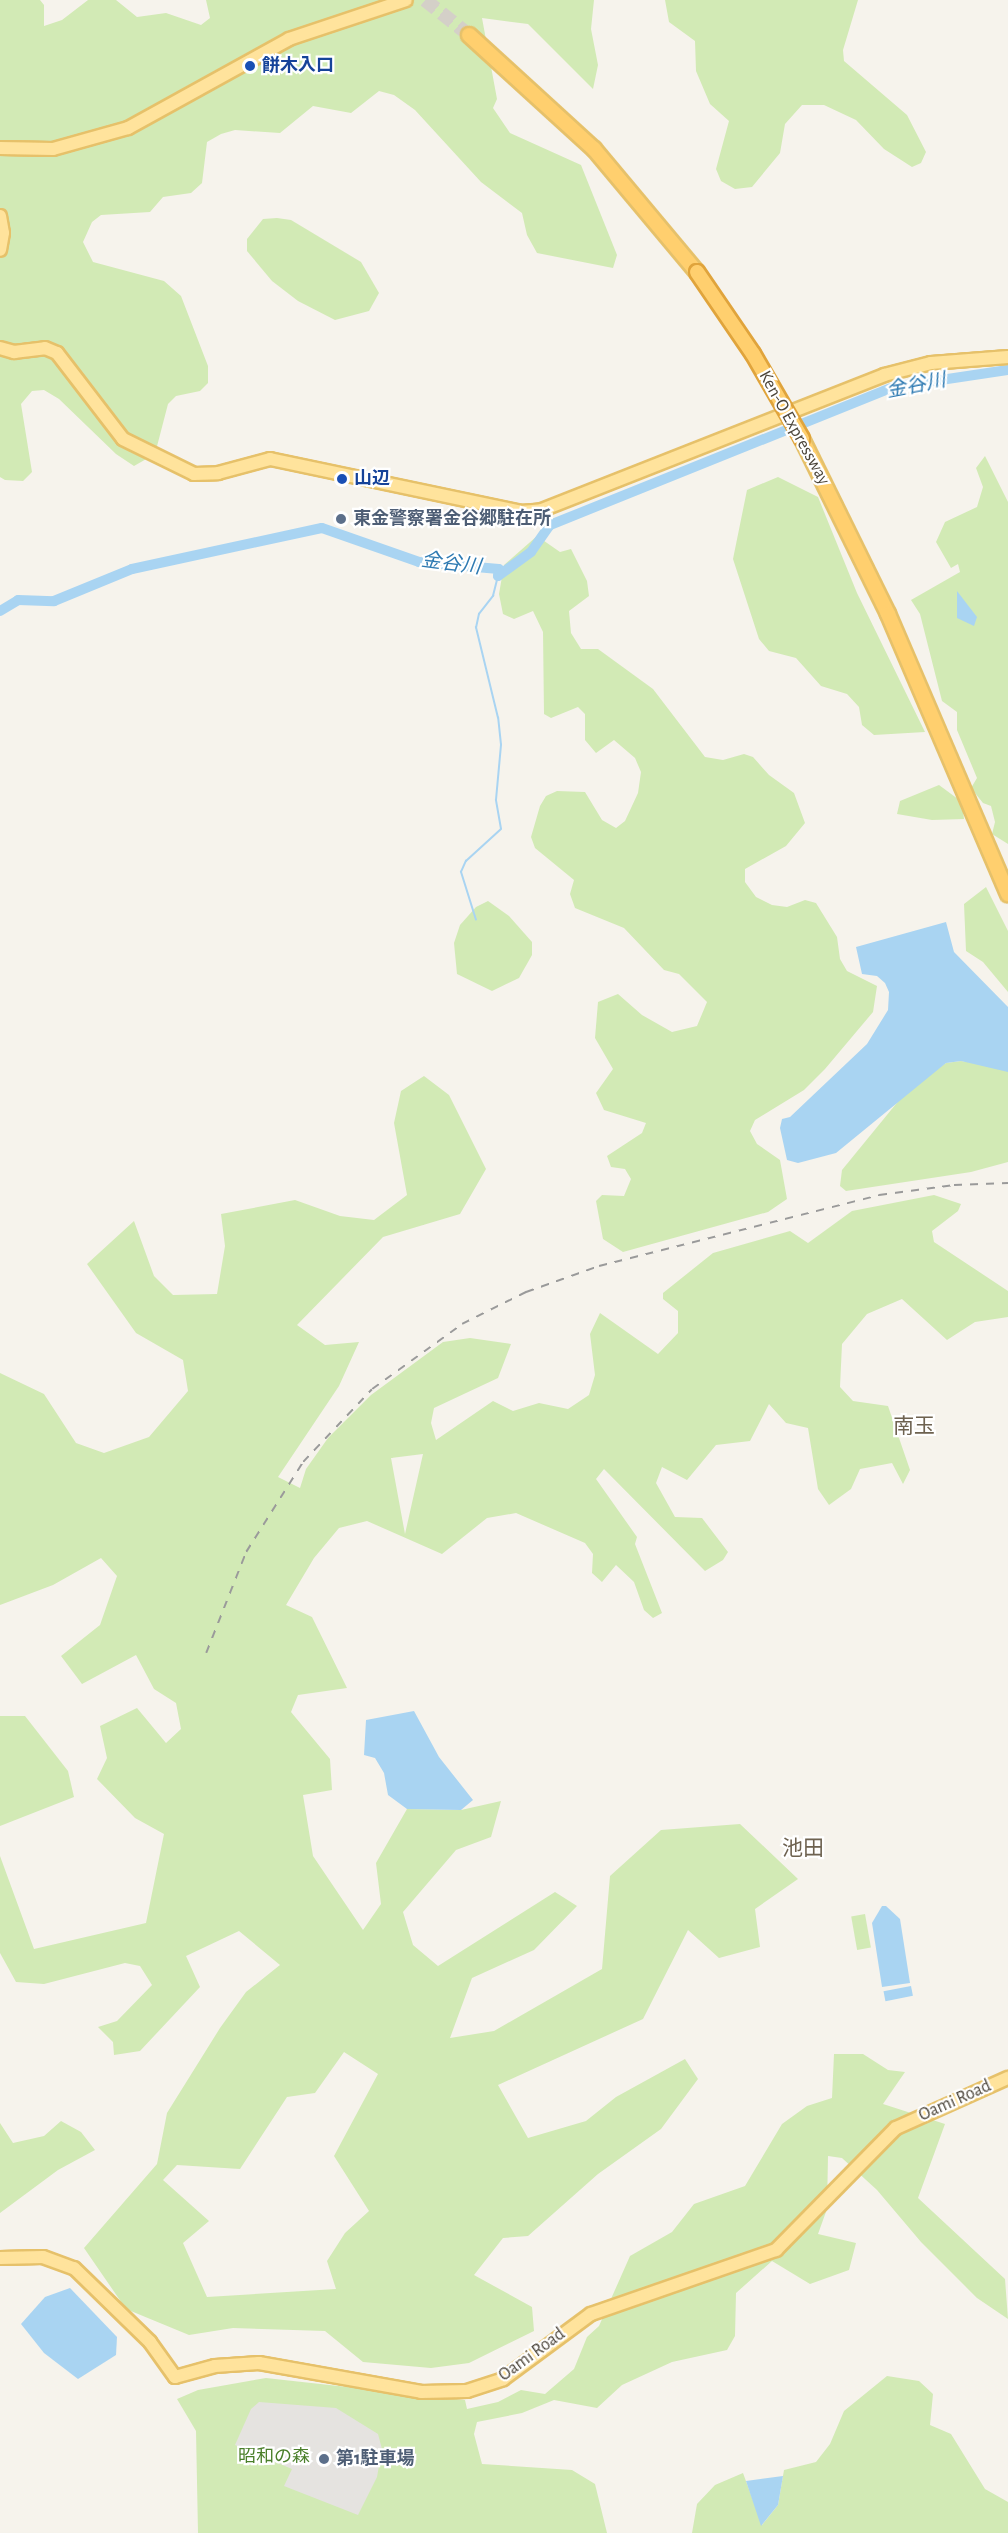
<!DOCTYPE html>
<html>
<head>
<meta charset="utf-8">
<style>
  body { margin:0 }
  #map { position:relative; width:1008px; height:2533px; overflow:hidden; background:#f6f3ec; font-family:"Alegreya Sans","Noto Sans JP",sans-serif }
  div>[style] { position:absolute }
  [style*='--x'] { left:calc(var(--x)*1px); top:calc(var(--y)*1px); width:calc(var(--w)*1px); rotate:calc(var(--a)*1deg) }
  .green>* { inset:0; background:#d2eab5; transform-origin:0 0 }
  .parking>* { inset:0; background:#e5e3e0 }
  .water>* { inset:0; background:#a9d4f2; transform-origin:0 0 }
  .stream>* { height:1.5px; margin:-0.75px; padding:0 0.75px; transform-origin:0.75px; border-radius:0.75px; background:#a9d4f2 }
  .river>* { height:10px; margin:-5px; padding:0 5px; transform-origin:5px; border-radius:5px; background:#a9d4f2 }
  .highway-tunnel>* { height:14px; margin-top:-7px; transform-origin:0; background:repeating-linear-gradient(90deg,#d4d0c8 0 14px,transparent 0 21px) }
  .roads { filter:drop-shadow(2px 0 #e6c16a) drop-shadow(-2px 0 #e6c16a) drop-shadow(0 2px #e6c16a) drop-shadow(0 -2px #e6c16a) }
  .primary>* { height:12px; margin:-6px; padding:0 6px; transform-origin:6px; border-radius:6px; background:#ffe39c }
  .highway>* { height:14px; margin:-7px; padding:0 7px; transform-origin:7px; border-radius:7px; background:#ffcf6e }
  .rail>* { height:1.5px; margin-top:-0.75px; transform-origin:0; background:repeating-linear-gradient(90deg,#9a9a9a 0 8px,transparent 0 16px) }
  .bridges { filter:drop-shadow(2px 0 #e0a43c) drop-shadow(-2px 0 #e0a43c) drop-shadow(0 2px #e0a43c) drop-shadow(0 -2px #e0a43c) }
  .highway-bridge>* { height:14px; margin:-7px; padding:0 7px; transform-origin:7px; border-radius:7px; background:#ffcf6e }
  .dots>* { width:16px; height:16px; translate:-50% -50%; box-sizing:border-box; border:3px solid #fff; border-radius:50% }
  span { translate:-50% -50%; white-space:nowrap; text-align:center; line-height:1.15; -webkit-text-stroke:4.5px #fff; paint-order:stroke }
  .transit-label { font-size:18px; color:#164399; font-weight:700 }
  .left { translate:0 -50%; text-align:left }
  .street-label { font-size:18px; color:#4b4439 }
  .service-label { font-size:18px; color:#4e5e75; font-weight:700 }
  .park-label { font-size:18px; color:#4a7f2a }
  .water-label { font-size:20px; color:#2e7ab2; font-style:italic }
  .quarter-label { font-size:21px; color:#6e6250 }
</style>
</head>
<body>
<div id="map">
  <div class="green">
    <i style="clip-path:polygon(0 0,40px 0,44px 5px,44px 26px,62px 20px,88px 0,116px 0,137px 17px,166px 13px,201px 25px,210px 18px,206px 0,594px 0,591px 29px,598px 65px,593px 89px,528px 24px,482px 18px,497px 99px,493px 108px,510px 133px,581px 165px,617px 255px,613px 268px,537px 253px,527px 235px,522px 213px,481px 182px,415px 110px,394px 95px,379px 91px,351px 113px,313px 106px,280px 133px,235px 130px,221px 134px,207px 142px,202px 183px,191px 193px,163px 197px,150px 212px,101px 215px,92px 222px,83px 242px,93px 262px,164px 281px,181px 296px,208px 366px,208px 383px,200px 391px,176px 396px,168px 404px,155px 454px,134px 466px,116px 454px,59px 399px,44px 390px,32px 391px,21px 404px,32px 472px,23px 481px,5px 480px,0 477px)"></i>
    <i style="clip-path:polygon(665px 0,858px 0,843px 50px,844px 61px,907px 115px,926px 152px,921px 163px,912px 167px,884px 149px,856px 120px,824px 105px,802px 105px,785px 124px,780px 153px,752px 187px,735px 189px,721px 181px,716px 169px,729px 121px,710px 104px,696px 71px,695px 41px,669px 22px)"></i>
    <i style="clip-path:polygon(277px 218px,291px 220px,361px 262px,379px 293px,369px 311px,335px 320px,298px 301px,272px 281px,247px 251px,247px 239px,263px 219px)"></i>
    <i style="clip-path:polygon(985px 456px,1008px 502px,1008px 844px,992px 834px,995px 822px,991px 806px,983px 803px,971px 788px,977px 778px,957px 730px,957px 712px,942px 701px,920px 614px,911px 600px,960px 572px,958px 564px,951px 568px,936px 542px,945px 522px,977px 507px,983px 487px,976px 468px)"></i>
    <i style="clip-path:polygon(778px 477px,818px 497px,857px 593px,925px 732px,874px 735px,862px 725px,859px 707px,847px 694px,821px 686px,796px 658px,769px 651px,759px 639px,733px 559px,747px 490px)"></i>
    <i style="clip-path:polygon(537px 536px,560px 552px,571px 549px,587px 581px,589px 596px,569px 611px,571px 633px,581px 649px,598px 649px,653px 689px,705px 757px,723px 760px,744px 754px,753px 757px,769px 775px,794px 793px,805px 823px,786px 846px,745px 869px,745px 882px,756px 897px,772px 905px,787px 907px,805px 900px,816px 903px,837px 937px,840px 959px,847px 971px,877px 986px,873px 1012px,825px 1069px,804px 1090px,755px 1120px,750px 1131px,757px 1144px,780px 1160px,787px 1199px,768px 1212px,623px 1252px,603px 1239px,596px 1201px,602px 1195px,624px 1196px,631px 1179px,625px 1169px,611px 1167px,607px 1156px,642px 1133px,646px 1123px,604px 1110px,596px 1093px,613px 1069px,595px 1038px,598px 1002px,618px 994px,642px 1015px,672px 1032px,697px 1026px,707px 1002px,679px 974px,664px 970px,624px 928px,575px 908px,570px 894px,574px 880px,535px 848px,531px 837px,540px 806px,546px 796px,557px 791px,585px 792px,602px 820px,616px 828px,625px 821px,638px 793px,641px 772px,635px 758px,614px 740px,596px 753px,585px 740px,585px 714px,578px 707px,551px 718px,544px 714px,543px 632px,533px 611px,514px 619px,503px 614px,499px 594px,504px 565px)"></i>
    <i style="clip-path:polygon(939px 785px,962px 802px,964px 819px,932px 820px,897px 814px,900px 801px)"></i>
    <i style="clip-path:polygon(986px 887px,1008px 931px,1008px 992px,983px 962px,966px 951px,964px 904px)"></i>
    <i style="clip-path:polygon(488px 901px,509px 916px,532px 942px,532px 955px,519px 978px,492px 991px,457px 974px,454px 943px,460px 925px,476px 907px)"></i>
    <i style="clip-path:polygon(961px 1061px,1008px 1068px,1008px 1162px,971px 1172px,846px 1191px,840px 1186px,842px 1170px,909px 1088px,946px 1063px)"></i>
    <i style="clip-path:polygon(evenodd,424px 1076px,449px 1095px,486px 1169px,460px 1214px,383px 1237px,297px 1325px,325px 1345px,359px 1342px,339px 1386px,278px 1477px,300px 1488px,306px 1469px,328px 1438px,371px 1395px,443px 1342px,470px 1338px,511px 1344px,498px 1378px,434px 1408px,431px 1423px,436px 1440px,493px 1401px,513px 1411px,539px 1403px,568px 1409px,589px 1395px,595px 1375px,590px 1334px,600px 1313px,658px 1354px,678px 1333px,678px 1311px,663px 1299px,663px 1293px,713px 1253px,790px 1231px,808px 1243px,852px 1211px,934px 1195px,961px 1204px,958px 1211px,932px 1231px,934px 1242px,1008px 1291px,1008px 1317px,975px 1322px,947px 1340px,902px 1299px,867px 1314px,842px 1344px,840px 1387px,853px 1401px,888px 1406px,910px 1470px,903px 1484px,892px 1463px,860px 1469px,851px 1489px,829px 1505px,818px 1489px,808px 1428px,786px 1423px,769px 1404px,750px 1441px,716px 1445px,687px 1480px,662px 1467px,656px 1483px,675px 1517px,702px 1518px,728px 1552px,723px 1560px,705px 1571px,604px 1469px,596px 1479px,637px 1537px,635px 1544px,662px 1613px,653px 1618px,644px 1610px,634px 1582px,616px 1565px,602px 1582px,592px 1573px,593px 1554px,585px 1543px,516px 1513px,487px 1518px,442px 1554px,367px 1521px,339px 1528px,314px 1558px,286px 1605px,312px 1617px,347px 1688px,298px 1695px,291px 1712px,330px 1759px,332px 1790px,303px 1795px,313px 1856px,363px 1930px,381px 1904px,376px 1863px,407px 1809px,461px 1810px,501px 1801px,491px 1837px,456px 1850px,403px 1912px,413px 1945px,438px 1966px,555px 1892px,577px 1906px,534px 1950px,472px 1978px,450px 2038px,494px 2031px,602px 1969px,610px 1876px,661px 1830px,740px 1824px,798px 1879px,755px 1909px,760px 1947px,719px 1958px,688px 1930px,643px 2019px,498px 2085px,528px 2138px,586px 2121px,616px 2097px,685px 2059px,698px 2079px,661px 2129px,598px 2174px,528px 2236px,503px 2238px,474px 2275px,532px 2307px,534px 2331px,469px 2363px,431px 2368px,363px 2362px,325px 2331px,233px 2328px,189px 2335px,126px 2309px,84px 2248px,157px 2164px,167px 2113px,220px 2028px,246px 1992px,280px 1965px,239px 1931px,186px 1956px,200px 1987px,140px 2051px,114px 2055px,113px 2042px,98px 2027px,117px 2021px,152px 1985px,140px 1966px,125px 1963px,44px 1984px,16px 1982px,0 1953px,0 1856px,34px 1949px,146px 1923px,164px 1834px,135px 1818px,97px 1779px,107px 1758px,100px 1726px,137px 1708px,166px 1743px,181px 1729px,176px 1703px,154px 1689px,136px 1655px,82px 1684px,61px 1656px,100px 1625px,117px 1576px,101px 1558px,53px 1585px,0 1605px,0 1373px,44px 1394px,76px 1443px,104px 1453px,149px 1437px,188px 1391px,183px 1360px,136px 1333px,87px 1264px,134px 1221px,154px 1276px,173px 1295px,217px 1294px,225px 1246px,221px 1214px,295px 1200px,340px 1216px,374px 1220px,407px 1195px,394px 1123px,401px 1091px,424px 1076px,423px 1454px,405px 1534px,391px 1458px,423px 1454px,424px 1076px,344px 2052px,378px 2074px,334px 2156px,369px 2211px,345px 2233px,327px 2261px,336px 2289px,207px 2297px,183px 2243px,209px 2221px,163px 2180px,177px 2165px,240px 2169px,287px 2097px,315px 2093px,344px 2052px)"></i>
    <i style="clip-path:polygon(0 1716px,25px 1716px,68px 1771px,74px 1797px,0 1826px)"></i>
    <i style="left:865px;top:1914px;width:34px;height:14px;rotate:80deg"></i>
    <i style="clip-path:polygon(834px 2054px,863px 2054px,888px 2070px,905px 2072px,883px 2104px,945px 2124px,918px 2198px,1005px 2279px,1008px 2319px,977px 2298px,921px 2242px,877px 2190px,842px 2158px,828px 2156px,827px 2209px,818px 2234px,856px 2243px,849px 2270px,810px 2284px,772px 2261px,736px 2293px,735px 2336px,727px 2350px,672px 2362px,622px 2385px,597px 2408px,554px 2400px,522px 2413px,477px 2422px,474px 2434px,482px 2464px,572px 2470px,595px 2484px,607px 2533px,198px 2533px,196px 2431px,177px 2399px,198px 2390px,266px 2378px,465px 2400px,467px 2409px,498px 2402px,521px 2390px,545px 2394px,574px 2369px,587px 2337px,599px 2326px,630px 2256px,672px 2232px,694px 2204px,745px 2186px,782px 2124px,807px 2106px,832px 2098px)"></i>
    <i style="clip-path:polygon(61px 2121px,81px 2132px,95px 2150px,58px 2170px,0 2213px,0 2123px,13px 2143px,44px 2136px)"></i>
    <i style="clip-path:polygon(887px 2376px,919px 2381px,933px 2394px,930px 2425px,951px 2434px,985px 2489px,1008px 2502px,1008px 2533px,692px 2533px,697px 2504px,715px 2485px,743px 2473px,762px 2525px,778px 2505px,784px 2470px,816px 2462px,830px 2444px,844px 2411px)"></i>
  </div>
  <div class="parking">
    <i style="clip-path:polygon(259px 2402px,336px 2408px,378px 2434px,382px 2449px,377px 2477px,358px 2515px,284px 2486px,292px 2469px,235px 2445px,251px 2409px)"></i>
  </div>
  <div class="water">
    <i style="clip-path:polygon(957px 591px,977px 617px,974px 626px,957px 618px)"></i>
    <i style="clip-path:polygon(946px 922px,954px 952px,1008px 1007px,1008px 1072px,961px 1061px,946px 1063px,836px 1153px,798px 1163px,787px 1160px,780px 1128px,782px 1119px,790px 1117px,867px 1044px,888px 1010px,889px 992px,885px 983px,877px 976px,862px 974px,856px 947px)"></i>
    <i style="clip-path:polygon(414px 1711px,439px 1757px,473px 1800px,461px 1810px,407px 1809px,388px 1795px,384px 1773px,375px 1758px,364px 1755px,366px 1720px)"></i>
    <i style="clip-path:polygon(882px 1906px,886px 1906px,900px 1919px,910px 1983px,882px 1987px,872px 1923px)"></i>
    <i style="left:911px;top:1986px;width:10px;height:28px;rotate:79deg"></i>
    <i style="clip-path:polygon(70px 2288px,117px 2337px,116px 2355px,78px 2379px,44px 2353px,21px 2324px,45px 2297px)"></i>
    <i style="clip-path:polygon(783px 2476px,778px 2505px,761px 2526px,746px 2481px)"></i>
  </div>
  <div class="stream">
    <i style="--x:476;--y:920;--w:50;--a:-107.4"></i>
    <i style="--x:461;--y:872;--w:12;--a:-66"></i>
    <i style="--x:466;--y:861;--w:47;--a:-42.4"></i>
    <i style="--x:501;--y:829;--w:29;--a:-100"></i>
    <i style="--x:496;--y:800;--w:55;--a:-84.8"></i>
    <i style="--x:501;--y:745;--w:27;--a:-96"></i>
    <i style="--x:498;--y:718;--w:93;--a:-103.7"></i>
    <i style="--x:476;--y:628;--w:14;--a:-78"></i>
    <i style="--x:479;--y:614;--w:23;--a:-52"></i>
    <i style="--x:493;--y:596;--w:21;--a:-76"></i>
  </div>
  <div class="river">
    <i style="--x:0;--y:611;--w:21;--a:-31"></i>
    <i style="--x:18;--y:600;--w:36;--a:2"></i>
    <i style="--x:54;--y:601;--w:84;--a:-22.3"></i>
    <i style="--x:132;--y:569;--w:194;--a:-12.2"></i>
    <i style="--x:322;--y:528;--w:103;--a:19.3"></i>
    <i style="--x:419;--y:562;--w:80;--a:5"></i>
    <i style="--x:499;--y:569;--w:7;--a:98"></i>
    <i style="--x:498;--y:576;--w:41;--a:-36"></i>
    <i style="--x:531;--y:552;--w:33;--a:-55"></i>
    <i style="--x:550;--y:525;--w:371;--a:-21.9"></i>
    <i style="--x:894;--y:387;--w:115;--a:-8.5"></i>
  </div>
  <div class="highway-tunnel">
    <i style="--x:425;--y:0;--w:56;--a:38.5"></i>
  </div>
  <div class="roads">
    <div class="primary">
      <i style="--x:0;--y:148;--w:53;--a:1.1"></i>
      <i style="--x:53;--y:149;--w:78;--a:-15.6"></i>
      <i style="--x:128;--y:128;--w:184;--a:-28.9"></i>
      <i style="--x:289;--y:39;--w:123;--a:-18.4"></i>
      <i style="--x:0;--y:216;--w:17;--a:80"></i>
      <i style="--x:3;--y:233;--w:17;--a:100"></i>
      <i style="--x:0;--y:348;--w:15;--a:16"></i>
      <i style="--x:14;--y:352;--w:31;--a:-7"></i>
      <i style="--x:45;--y:348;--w:13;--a:23"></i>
      <i style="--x:57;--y:353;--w:108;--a:52.5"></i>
      <i style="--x:123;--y:439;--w:79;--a:26.2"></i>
      <i style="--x:194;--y:474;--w:24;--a:-2"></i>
      <i style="--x:218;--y:473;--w:54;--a:-15.1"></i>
      <i style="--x:270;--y:459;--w:257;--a:11.9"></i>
      <i style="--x:521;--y:512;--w:21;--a:-5"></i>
      <i style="--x:542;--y:510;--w:368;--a:-21.5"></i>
      <i style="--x:884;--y:375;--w:49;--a:-14.3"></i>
      <i style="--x:931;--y:363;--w:77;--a:-4.5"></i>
      <i style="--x:0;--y:2258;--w:43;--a:-1.3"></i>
      <i style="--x:43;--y:2257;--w:33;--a:20"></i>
      <i style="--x:74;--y:2268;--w:106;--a:44.2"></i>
      <i style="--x:150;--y:2342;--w:43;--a:54.5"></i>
      <i style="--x:175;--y:2377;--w:41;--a:-15.4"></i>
      <i style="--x:215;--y:2366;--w:44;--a:-3.9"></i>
      <i style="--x:259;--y:2363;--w:165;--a:10.1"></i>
      <i style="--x:421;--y:2392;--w:46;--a:-1.2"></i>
      <i style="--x:467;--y:2391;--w:38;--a:-18"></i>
      <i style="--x:503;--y:2379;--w:109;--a:-36.5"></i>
      <i style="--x:591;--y:2314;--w:196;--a:-19.1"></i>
      <i style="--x:776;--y:2250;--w:171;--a:-45.5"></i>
      <i style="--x:896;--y:2128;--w:123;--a:-24.1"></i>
    </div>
    <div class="highway">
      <i style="--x:469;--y:35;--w:169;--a:42.4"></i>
      <i style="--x:594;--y:149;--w:160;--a:50.1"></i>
      <i style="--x:802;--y:439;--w:195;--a:63.8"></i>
      <i style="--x:888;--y:614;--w:305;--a:66.8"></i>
    </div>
  </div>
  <div class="rail">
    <i style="--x:206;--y:1653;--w:109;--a:-68.4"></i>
    <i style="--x:246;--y:1552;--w:107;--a:-57.7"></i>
    <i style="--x:303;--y:1462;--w:100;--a:-46.6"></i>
    <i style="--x:372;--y:1389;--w:111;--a:-35.8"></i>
    <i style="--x:462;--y:1324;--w:72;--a:-26.6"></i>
    <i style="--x:526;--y:1292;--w:77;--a:-19.6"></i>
    <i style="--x:599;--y:1266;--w:289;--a:-14.2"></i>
    <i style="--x:879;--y:1195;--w:76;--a:-7.6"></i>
    <i style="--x:954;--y:1185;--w:54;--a:-2.1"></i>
  </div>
  <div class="bridges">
    <div class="highway-bridge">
      <i style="--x:697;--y:272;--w:99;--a:55.7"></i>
      <i style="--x:753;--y:354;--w:98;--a:60"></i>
    </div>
  </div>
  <div class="dots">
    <i style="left:250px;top:66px;background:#1a4fb4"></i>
    <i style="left:342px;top:479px;background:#1a4fb4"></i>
    <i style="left:341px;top:519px;background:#5c6f8a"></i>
    <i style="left:324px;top:2459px;background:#5c6f8a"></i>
  </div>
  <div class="transit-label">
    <span class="left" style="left:262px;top:66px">餅木入口</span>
    <span class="left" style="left:354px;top:479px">山辺</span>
  </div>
  <div class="street-label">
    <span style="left:794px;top:428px;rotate:61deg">Ken-O Expressway</span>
    <span style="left:955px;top:2101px;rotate:-24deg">Oami Road</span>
    <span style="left:532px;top:2355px;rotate:-36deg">Oami Road</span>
  </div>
  <div class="service-label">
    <span class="left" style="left:353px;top:519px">東金警察署金谷郷駐在所</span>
    <span class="left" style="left:336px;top:2459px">第1駐車場</span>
  </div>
  <div class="park-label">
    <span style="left:274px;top:2457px">昭和の森</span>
  </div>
  <div class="water-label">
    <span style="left:916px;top:386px;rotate:-11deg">金谷川</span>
    <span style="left:451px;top:564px;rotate:7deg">金谷川</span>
  </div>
  <div class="quarter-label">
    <span style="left:914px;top:1427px">南玉</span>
    <span style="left:803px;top:1849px">池田</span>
  </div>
</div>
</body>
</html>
